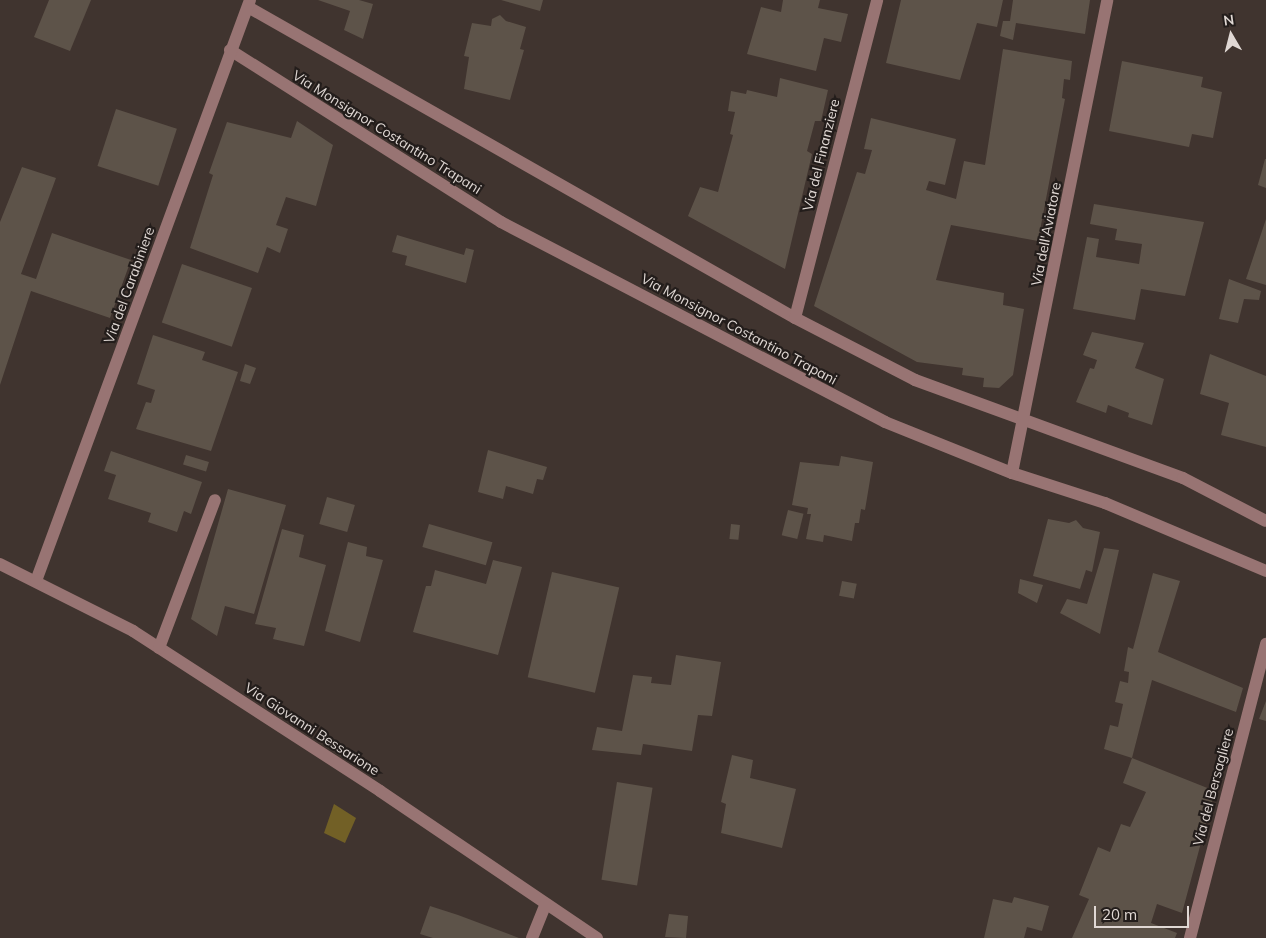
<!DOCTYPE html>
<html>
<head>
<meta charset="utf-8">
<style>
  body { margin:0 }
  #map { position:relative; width:1266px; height:938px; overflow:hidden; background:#40342f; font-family:Mulish,sans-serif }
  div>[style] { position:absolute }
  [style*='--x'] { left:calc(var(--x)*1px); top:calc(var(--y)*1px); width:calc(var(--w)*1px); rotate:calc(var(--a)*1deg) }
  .green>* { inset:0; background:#726026 }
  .building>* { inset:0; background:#5d5349; transform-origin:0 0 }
  .minor>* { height:12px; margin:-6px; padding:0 6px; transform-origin:6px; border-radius:6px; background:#987473 }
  span { translate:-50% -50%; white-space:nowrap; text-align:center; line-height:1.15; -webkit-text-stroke:4.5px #231d1b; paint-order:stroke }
  .street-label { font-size:14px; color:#e0d8d4 }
  .north { position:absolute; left:1206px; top:10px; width:50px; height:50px; -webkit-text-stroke:4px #231d1b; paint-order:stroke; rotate:352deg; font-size:14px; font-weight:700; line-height:20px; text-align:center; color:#e0d8d4 }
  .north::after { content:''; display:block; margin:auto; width:18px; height:22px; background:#e0d8d4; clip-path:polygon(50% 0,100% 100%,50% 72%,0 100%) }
  .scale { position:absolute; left:1094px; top:906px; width:95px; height:22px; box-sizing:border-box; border:2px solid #e0d8d4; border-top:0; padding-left:6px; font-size:15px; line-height:18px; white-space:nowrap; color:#e0d8d4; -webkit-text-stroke:4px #231d1b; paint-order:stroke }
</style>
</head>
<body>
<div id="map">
  <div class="green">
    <i style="clip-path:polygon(334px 804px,356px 818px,345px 843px,324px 833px)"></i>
  </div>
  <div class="building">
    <i style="clip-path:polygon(49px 0,91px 0,70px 51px,34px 37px)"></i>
    <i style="clip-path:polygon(318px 0,359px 0,373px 4px,363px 39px,344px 30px,350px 11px)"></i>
    <i style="clip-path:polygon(501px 0,543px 0,540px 11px)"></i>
    <i style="clip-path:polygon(783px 0,820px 0,818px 8px,848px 14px,841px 42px,824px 38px,816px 71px,747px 54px,761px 7px,781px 12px)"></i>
    <i style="clip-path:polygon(901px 0,1003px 0,997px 27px,977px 23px,960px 80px,886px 63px)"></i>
    <i style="clip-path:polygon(1013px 0,1090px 0,1085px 34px,1016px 23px,1013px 40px,1000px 36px,1003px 21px,1010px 21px)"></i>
    <i style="clip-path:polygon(500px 15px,506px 21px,526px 27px,520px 49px,524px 50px,510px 100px,464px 89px,469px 57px,464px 56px,472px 23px,491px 26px,492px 19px)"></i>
    <i style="clip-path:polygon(1003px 49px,1072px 61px,1070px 80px,1064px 79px,1062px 98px,1065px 99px,1038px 241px,951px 225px,936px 280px,1004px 293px,1003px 305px,1024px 309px,1013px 375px,999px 388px,983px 387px,984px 378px,962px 375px,963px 368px,917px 362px,814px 306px,857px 172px,865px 174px,872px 150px,864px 149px,871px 118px,956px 139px,945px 185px,929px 181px,926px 190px,956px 199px,964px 161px,985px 165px)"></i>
    <i style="clip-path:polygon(1122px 61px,1203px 77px,1201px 87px,1222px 92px,1213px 138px,1192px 134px,1189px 147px,1109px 131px)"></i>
    <i style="clip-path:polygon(780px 78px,828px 90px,821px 121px,815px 121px,807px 151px,812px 154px,785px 269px,688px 216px,700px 187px,718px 192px,733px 135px,730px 134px,735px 112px,728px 111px,731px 91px,746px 94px,747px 90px,777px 97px)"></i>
    <i style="left:116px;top:109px;width:64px;height:60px;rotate:18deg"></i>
    <i style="clip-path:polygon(297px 121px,333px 145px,316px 206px,286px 197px,276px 225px,288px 229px,280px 253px,267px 247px,258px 273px,190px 248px,213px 175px,209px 173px,227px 122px,291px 138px)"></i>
    <i style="clip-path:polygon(1265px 159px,1266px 159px,1266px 188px,1258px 185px)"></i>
    <i style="clip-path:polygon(22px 167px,56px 178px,21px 274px,36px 279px,52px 233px,131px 260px,110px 318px,31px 291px,0 385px,0 222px)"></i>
    <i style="clip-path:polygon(1094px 204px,1204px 222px,1185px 296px,1141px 289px,1135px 320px,1073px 309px,1087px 237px,1099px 239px,1096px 257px,1139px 264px,1142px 244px,1115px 240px,1117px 229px,1090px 224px)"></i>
    <i style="clip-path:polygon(1266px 219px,1266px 285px,1246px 279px)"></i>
    <i style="clip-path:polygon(397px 235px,464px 255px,466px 248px,474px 250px,466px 283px,405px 265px,407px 256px,392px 252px)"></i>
    <i style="left:182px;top:264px;width:74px;height:62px;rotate:19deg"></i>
    <i style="clip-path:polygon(1229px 279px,1261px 291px,1259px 300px,1244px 299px,1238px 323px,1219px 319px)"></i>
    <i style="clip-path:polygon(1092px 332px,1144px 343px,1135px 368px,1164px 379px,1152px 425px,1128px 417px,1129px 413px,1108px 405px,1106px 413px,1076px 402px,1090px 368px,1094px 369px,1097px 360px,1083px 355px)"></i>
    <i style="clip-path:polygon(153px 335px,205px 352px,202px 360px,238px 372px,211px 451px,136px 429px,146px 402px,151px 403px,155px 390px,137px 384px)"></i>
    <i style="clip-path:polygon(1210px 354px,1266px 376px,1266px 447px,1221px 435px,1229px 403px,1200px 394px)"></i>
    <i style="clip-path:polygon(245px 364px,256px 368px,250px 384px,240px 381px)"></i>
    <i style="clip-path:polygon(488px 450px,547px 467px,543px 480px,537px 479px,533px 494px,506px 486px,503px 499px,478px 492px)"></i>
    <i style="clip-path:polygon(111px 451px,202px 482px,191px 514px,184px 511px,177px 532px,148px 522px,151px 513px,108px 499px,116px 475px,104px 471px)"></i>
    <i style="left:186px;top:455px;width:24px;height:10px;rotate:17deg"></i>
    <i style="clip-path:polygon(841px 456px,873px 462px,865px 510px,861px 509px,859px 523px,855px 523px,852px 541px,824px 535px,823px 542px,806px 539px,811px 514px,807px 514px,808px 508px,792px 505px,800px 462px,839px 466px)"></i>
    <i style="clip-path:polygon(228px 489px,286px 505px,254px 614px,225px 606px,217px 636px,191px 619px)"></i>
    <i style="left:327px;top:497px;width:29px;height:28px;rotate:16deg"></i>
    <i style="left:788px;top:510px;width:16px;height:26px;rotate:14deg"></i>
    <i style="clip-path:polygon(1048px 519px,1069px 523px,1076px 520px,1083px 528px,1100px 532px,1092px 572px,1086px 570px,1080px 589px,1033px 576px)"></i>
    <i style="left:429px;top:524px;width:66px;height:24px;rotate:16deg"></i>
    <i style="left:731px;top:524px;width:9px;height:15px;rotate:6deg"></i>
    <i style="clip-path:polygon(282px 529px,304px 535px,299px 557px,326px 565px,304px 646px,273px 639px,276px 628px,255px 624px)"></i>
    <i style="clip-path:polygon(348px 542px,367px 547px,366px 556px,383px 560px,360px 642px,325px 631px)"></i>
    <i style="clip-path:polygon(1104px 548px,1119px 550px,1100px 634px,1060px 613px,1067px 599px,1087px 604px)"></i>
    <i style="clip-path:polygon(493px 560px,522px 567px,498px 655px,413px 632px,426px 586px,431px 586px,435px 570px,486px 584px)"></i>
    <i style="left:552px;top:572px;width:69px;height:108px;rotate:13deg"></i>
    <i style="clip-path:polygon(1153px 573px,1180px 581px,1158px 652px,1243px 688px,1236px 712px,1152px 680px,1132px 758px,1104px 749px,1110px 725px,1118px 727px,1123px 704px,1115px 702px,1120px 681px,1128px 683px,1129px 672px,1124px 671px,1128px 647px,1133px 649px)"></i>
    <i style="clip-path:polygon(1020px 579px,1043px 585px,1037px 603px,1018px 593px)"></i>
    <i style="left:842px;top:581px;width:15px;height:15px;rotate:11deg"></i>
    <i style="clip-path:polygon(676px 655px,721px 662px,712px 716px,698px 715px,692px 751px,643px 744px,641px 755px,592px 750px,597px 727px,622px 731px,633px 675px,652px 677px,651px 683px,671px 685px)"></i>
    <i style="clip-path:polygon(1266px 701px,1266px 721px,1259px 719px)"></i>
    <i style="clip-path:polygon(732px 755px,753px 760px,750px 778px,796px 789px,782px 848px,721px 833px,726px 804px,721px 802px)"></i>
    <i style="clip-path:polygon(1132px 758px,1215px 791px,1182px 913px,1157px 904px,1151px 923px,1177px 933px,1175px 938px,1072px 938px,1089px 899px,1079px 895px,1098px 847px,1110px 852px,1121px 824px,1130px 827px,1146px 792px,1123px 783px)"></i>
    <i style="left:617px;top:782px;width:36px;height:99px;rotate:9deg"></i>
    <i style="clip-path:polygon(1014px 897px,1049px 906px,1042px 931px,1027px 927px,1024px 938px,984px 938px,993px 899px,1012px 903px)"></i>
    <i style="clip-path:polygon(430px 906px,458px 915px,519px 938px,433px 938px,420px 934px)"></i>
    <i style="clip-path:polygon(669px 914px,688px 916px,686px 938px,665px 937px)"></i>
  </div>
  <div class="minor">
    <i style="--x:248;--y:7;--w:629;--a:29.62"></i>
    <i style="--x:795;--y:318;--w:135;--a:27.3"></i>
    <i style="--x:915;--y:380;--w:285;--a:20.1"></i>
    <i style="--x:1183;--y:478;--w:93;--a:27.4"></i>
    <i style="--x:230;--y:50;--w:321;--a:32.4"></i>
    <i style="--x:501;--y:222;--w:433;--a:27.5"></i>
    <i style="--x:885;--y:422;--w:137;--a:21.9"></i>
    <i style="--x:1012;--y:473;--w:98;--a:17.9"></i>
    <i style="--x:1105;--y:503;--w:175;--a:22.9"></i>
    <i style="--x:795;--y:318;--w:328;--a:-75.5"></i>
    <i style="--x:1012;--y:473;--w:482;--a:-78.6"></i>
    <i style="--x:0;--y:564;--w:149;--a:26.7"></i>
    <i style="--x:133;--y:631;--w:294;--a:32.9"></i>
    <i style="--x:380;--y:791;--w:262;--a:34.1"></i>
    <i style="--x:36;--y:581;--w:619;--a:-69.78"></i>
    <i style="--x:159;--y:648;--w:158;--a:-69.3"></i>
    <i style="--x:532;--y:938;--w:35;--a:-68"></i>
    <i style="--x:1190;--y:938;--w:304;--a:-75.5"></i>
  </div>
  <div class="street-label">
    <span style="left:387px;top:132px;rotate:32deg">Via Monsignor Costantino Trapani</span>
    <span style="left:821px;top:155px;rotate:-76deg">Via del Finanziere</span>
    <span style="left:1046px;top:234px;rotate:-79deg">Via dell'Aviatore</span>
    <span style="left:129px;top:285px;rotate:-70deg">Via del Carabiniere</span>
    <span style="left:739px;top:329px;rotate:28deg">Via Monsignor Costantino Trapani</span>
    <span style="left:312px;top:729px;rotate:33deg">Via Giovanni Bessarione</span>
    <span style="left:1213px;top:787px;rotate:-75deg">Via del Bersagliere</span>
  </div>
  <div class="north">N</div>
  <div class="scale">20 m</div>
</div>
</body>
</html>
